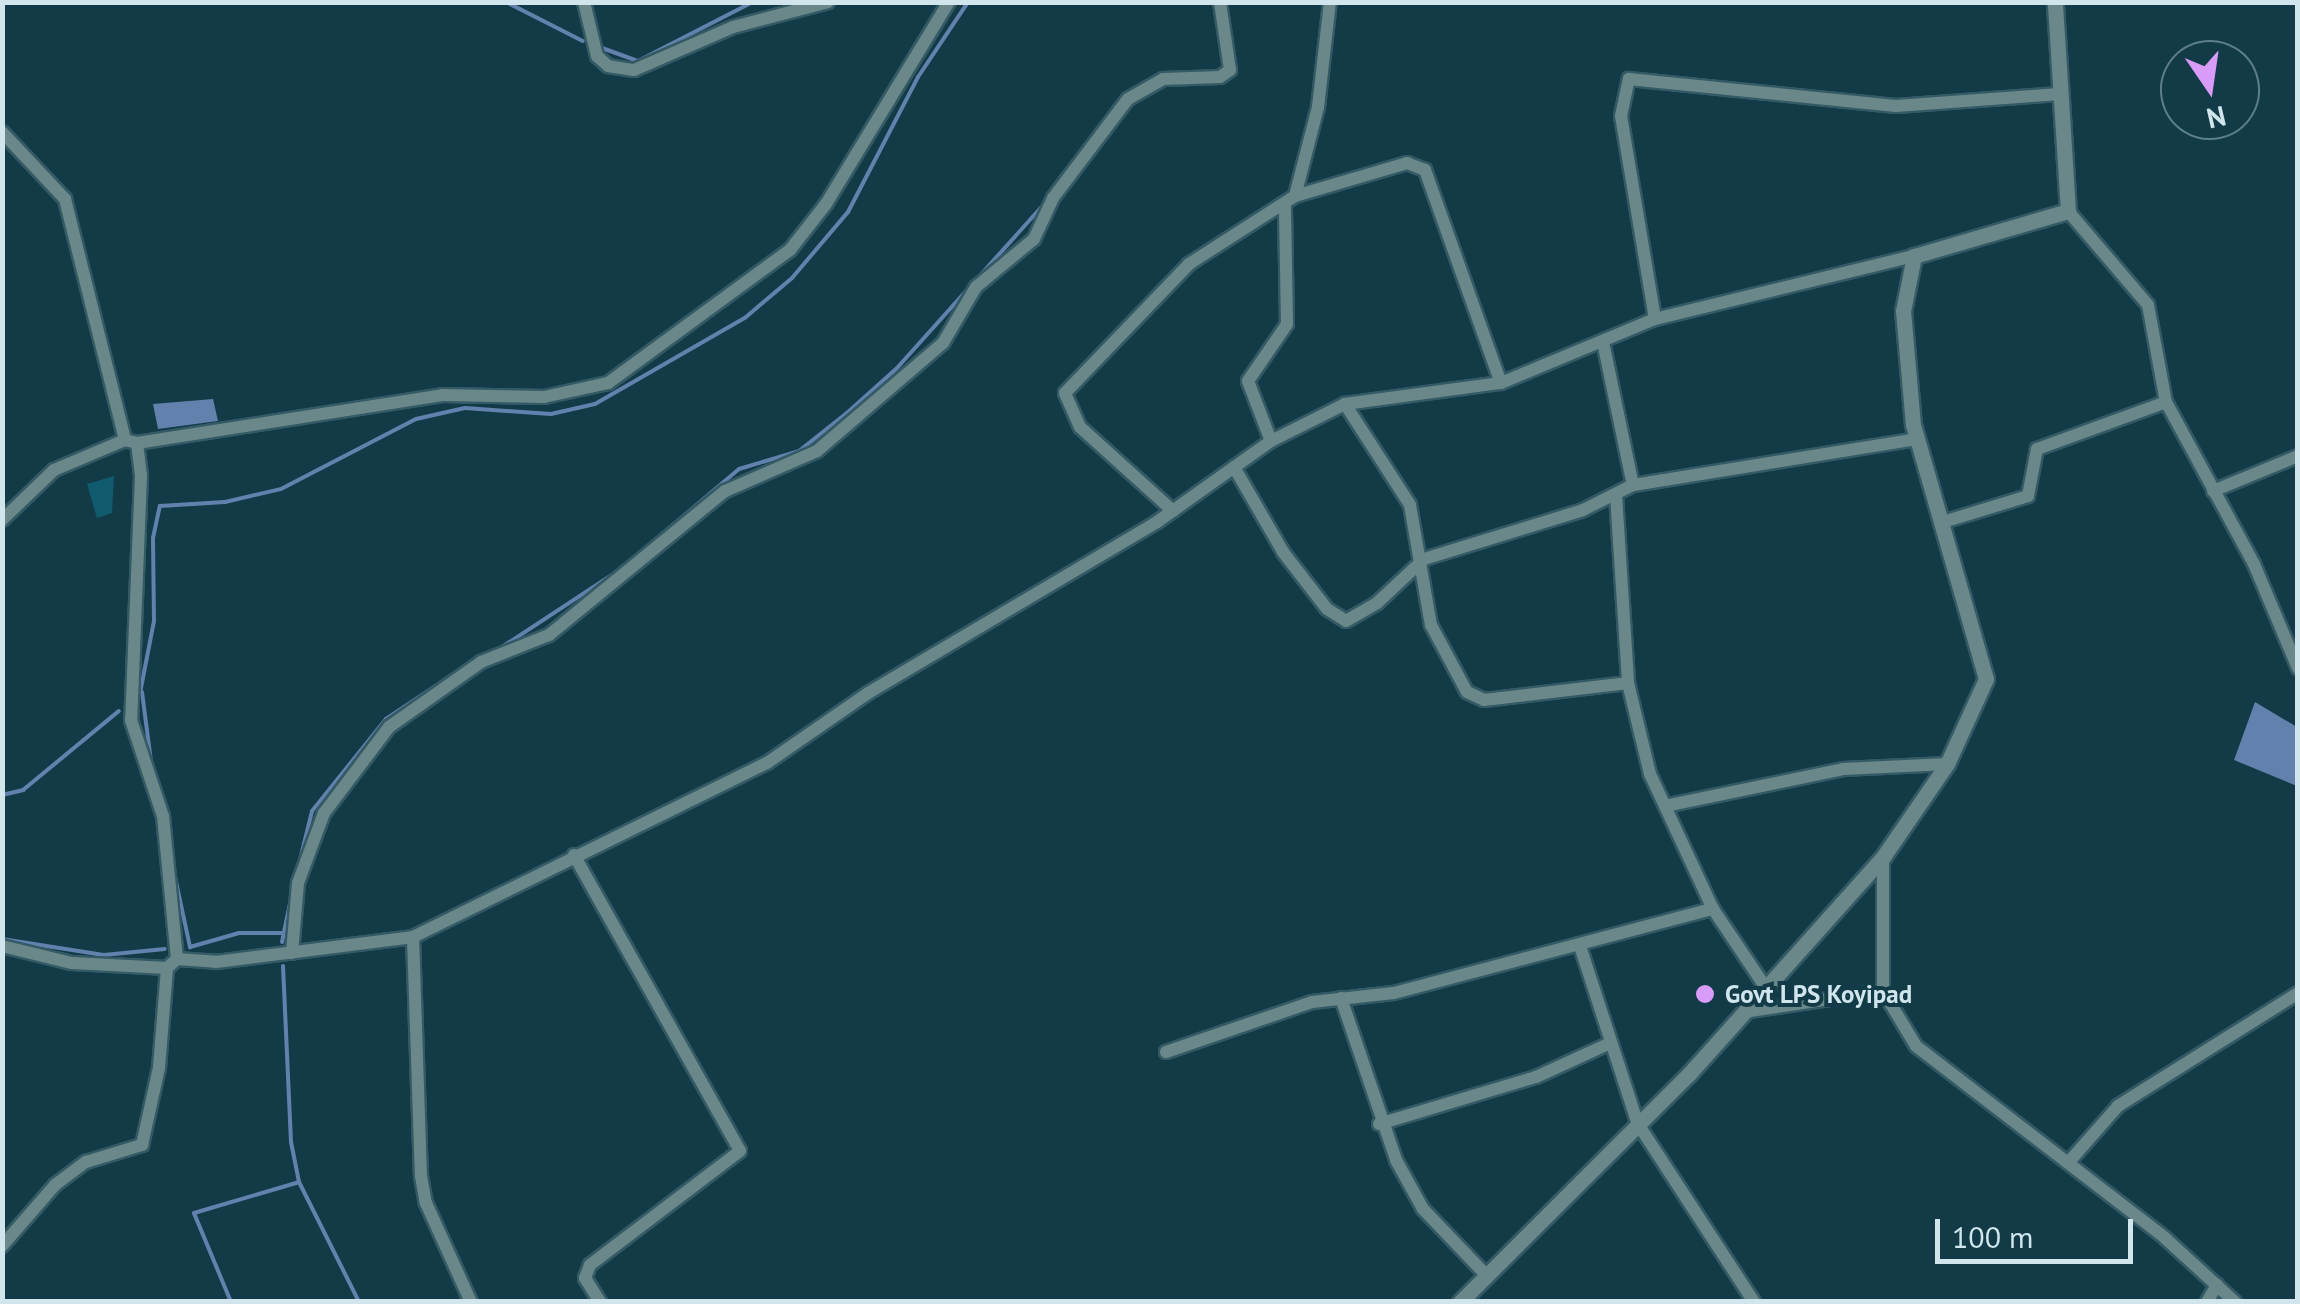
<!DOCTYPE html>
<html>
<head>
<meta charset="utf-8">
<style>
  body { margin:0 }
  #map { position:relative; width:2300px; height:1304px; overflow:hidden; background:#123b47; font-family:"PT Sans",sans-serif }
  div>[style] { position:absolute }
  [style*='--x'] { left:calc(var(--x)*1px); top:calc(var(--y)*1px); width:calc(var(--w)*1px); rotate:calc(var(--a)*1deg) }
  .green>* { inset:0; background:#115b6e }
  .water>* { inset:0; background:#6281ad }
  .stream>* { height:4px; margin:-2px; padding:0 2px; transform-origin:2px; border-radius:2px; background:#6281ad }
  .roads { filter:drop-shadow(2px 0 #345a65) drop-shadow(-2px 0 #345a65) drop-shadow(0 2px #345a65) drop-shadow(0 -2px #345a65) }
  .minor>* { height:12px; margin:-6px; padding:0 6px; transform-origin:6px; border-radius:6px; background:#6a888a }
  .tertiary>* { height:15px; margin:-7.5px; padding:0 7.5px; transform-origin:7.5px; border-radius:7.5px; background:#6a888a }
  .dots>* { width:28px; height:28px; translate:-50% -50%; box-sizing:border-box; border:5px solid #123b47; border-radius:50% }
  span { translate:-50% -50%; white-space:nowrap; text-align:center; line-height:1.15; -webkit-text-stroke:8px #123b47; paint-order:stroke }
  .poi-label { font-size:25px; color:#d0e5ec; font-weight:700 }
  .left { translate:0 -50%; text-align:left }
  .frame { position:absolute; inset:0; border:5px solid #d0e5ec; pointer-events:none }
  .north { position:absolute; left:2160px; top:40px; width:100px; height:100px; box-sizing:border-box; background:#123b47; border:2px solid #5e7f89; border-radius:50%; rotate:167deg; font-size:28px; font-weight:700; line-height:40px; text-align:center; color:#d0e5ec }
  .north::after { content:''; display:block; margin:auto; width:35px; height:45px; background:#d89bf8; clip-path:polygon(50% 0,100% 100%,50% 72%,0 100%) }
  .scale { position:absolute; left:1935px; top:1219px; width:198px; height:45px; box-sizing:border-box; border:5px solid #d0e5ec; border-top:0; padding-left:12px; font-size:30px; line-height:35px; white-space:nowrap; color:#d0e5ec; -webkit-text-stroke:8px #123b47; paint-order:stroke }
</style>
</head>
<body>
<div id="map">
  <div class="green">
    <i style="clip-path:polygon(114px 476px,112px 513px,97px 518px,87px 484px)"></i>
  </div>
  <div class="water">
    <i style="clip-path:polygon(213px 399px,218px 421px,158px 429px,153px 404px)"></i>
    <i style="clip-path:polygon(2255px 702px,2297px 727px,2297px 786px,2234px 760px)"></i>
  </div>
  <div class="stream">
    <i style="--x:506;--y:2;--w:86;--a:26.9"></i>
    <i style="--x:602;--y:48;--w:38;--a:20"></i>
    <i style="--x:638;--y:61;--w:129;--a:-27.2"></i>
    <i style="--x:1060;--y:178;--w:36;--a:-52"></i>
    <i style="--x:642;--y:551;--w:127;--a:-40.2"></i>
    <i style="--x:739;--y:469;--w:63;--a:-16.7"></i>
    <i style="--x:799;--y:451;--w:61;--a:-38.4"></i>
    <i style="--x:847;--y:413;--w:67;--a:-42"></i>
    <i style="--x:897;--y:368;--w:222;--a:-48.1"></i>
    <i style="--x:502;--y:647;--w:140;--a:-33.3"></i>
    <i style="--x:142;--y:692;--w:70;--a:82.6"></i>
    <i style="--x:140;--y:693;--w:73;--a:-79"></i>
    <i style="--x:154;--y:621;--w:83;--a:-90.7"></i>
    <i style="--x:153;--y:538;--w:33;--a:-78"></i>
    <i style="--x:160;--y:506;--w:65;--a:-3.5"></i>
    <i style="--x:225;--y:502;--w:57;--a:-13.1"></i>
    <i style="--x:281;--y:489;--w:152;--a:-27.4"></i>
    <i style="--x:416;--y:419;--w:50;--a:-12.7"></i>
    <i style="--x:465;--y:408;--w:86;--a:4"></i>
    <i style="--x:551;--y:414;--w:45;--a:-12.8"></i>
    <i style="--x:595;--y:404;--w:174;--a:-29.9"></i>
    <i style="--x:746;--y:317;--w:60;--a:-40.3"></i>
    <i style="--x:792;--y:278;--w:87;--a:-49.7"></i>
    <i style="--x:848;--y:212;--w:152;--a:-62.6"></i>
    <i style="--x:918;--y:77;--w:90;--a:-56.3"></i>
    <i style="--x:2;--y:795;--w:22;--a:-13"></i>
    <i style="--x:23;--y:790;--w:124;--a:-39.5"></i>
    <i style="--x:300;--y:860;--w:50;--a:-76.2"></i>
    <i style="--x:312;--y:811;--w:118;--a:-51.2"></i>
    <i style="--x:386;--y:719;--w:97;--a:-33.7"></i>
    <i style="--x:175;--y:877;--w:72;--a:77.9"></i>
    <i style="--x:190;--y:947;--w:51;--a:-15.9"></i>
    <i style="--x:239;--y:933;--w:43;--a:0"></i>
    <i style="--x:2;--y:939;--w:103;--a:8.9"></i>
    <i style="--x:104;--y:955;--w:61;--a:-5.6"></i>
    <i style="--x:282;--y:942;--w:45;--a:-78.4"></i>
    <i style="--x:283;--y:966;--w:176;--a:87.4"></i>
    <i style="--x:291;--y:1142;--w:41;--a:78.7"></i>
    <i style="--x:299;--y:1182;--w:134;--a:63.4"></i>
    <i style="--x:231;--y:1302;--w:96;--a:-112.6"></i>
    <i style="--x:194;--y:1213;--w:109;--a:-16.4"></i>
  </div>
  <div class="roads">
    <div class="minor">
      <i style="--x:584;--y:2;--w:56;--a:76.5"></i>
      <i style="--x:597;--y:56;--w:15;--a:42"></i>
      <i style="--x:608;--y:66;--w:26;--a:9"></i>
      <i style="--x:634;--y:70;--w:108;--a:-23.5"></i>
      <i style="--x:733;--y:27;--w:98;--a:-14.7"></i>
      <i style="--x:2;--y:132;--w:92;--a:46.8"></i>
      <i style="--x:65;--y:199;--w:248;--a:76"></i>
      <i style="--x:1295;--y:196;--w:117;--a:-16.4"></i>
      <i style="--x:1407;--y:163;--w:19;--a:21"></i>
      <i style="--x:1425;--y:170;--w:226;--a:70.4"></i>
      <i style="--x:2068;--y:211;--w:123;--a:49.6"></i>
      <i style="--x:2148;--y:305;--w:99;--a:79.5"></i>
      <i style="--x:2166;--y:402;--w:184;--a:61.5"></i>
      <i style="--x:2254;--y:564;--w:113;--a:67.1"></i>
      <i style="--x:1655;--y:319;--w:206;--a:-99.5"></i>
      <i style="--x:1621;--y:116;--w:38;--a:-78"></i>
      <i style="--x:1629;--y:79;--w:268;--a:5.8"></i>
      <i style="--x:1896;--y:106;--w:164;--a:-4.2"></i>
      <i style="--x:1603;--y:342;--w:146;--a:78.2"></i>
      <i style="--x:1345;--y:404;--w:120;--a:57.2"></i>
      <i style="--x:1410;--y:505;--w:122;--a:80.1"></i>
      <i style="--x:1431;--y:625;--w:76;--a:61.8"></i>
      <i style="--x:1467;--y:692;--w:19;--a:25"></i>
      <i style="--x:1484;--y:700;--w:145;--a:-6.7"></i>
      <i style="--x:1271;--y:441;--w:64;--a:-111"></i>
      <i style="--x:1248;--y:381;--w:69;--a:-55.6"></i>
      <i style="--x:1287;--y:324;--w:118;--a:-91"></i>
      <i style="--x:137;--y:443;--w:309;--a:-8.9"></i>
      <i style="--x:442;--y:395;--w:102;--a:1.1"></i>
      <i style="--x:544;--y:397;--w:66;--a:-12.3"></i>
      <i style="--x:608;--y:383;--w:225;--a:-36.2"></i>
      <i style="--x:790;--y:250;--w:58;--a:-52"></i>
      <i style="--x:826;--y:204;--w:237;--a:-58.7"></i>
      <i style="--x:1234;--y:467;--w:98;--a:60"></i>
      <i style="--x:1283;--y:552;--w:72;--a:52.3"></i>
      <i style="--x:1327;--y:609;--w:22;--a:32"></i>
      <i style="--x:1346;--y:621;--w:36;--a:-30"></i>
      <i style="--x:1377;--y:603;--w:64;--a:-43.1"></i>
      <i style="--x:1424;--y:559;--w:166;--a:-17.1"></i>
      <i style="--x:1583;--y:510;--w:56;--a:-26.6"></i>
      <i style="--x:1633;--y:485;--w:289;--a:-9.2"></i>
      <i style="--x:2213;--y:491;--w:92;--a:-22.4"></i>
      <i style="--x:1616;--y:495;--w:188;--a:86.3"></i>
      <i style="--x:1628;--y:683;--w:94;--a:76.4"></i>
      <i style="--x:1650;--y:774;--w:149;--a:65"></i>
      <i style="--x:1713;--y:909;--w:95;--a:56.1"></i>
      <i style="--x:1173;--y:511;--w:125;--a:-137.9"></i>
      <i style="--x:1080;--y:427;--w:37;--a:-114"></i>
      <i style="--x:1065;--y:393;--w:179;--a:-46.1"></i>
      <i style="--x:1189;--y:264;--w:126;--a:-32.7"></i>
      <i style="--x:1295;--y:196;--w:92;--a:-75.5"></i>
      <i style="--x:1318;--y:107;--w:106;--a:-83.5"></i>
      <i style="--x:2;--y:520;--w:72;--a:-43.9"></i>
      <i style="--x:54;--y:470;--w:77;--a:-22.9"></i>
      <i style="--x:125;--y:440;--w:12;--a:14"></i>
      <i style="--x:137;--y:443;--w:33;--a:83"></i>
      <i style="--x:141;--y:476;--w:244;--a:92.3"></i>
      <i style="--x:131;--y:720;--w:101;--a:71.6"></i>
      <i style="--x:163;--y:816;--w:144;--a:84.4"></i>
      <i style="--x:1943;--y:522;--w:89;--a:-17"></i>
      <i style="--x:2028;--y:496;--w:48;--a:-79.2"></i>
      <i style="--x:2037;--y:449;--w:137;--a:-20"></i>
      <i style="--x:1665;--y:806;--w:182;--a:-11.7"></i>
      <i style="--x:1843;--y:769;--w:104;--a:-2.8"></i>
      <i style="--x:574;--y:855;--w:339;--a:60.7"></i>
      <i style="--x:740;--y:1151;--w:188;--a:142.8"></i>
      <i style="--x:590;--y:1265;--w:14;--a:111"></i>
      <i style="--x:585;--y:1278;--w:28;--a:58"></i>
      <i style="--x:1883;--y:857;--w:134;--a:90"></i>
      <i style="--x:1883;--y:991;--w:64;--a:59"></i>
      <i style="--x:1916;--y:1046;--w:314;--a:37.6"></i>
      <i style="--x:2165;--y:1238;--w:95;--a:42.4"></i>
      <i style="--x:413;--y:937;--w:239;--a:88.1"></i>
      <i style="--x:421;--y:1176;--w:27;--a:80"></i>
      <i style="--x:426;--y:1203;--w:109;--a:65.6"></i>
      <i style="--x:2;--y:946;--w:72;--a:13.7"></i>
      <i style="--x:72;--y:963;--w:95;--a:3"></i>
      <i style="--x:1580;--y:946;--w:187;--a:72"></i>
      <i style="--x:1638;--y:1124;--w:212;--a:56.9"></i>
      <i style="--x:292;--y:953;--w:70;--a:-85.1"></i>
      <i style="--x:298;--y:883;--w:75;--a:-69.6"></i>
      <i style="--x:324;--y:813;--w:108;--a:-52.9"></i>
      <i style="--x:389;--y:727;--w:113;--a:-35.2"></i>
      <i style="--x:481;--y:662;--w:73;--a:-21.7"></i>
      <i style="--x:549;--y:635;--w:227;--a:-39.3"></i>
      <i style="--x:725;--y:491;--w:100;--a:-23.5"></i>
      <i style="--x:817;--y:451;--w:166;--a:-40.6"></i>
      <i style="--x:943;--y:343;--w:65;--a:-59.5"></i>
      <i style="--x:976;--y:287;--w:75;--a:-39.6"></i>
      <i style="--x:1034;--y:239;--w:45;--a:-65.1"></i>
      <i style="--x:1053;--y:198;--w:124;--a:-52.9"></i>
      <i style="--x:1128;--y:99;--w:40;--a:-29.7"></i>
      <i style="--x:1163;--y:79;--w:57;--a:-2"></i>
      <i style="--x:1220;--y:77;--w:12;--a:-35"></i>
      <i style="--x:1230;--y:70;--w:69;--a:-98.4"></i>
      <i style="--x:1341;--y:998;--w:171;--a:71.2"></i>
      <i style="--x:1396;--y:1160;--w:56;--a:61.1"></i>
      <i style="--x:1423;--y:1209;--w:91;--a:46.3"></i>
      <i style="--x:1744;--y:1012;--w:141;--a:-8.6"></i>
      <i style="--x:1166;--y:1052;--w:154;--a:-18.9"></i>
      <i style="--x:1312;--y:1002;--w:82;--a:-6.3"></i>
      <i style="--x:1394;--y:993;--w:330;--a:-14.8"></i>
      <i style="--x:1379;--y:1124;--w:164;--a:-16.7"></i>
      <i style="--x:1536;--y:1077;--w:79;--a:-24.6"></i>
      <i style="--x:2068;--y:1163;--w:76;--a:-48.7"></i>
      <i style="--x:2118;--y:1106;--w:213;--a:-32.1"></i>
      <i style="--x:2;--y:1246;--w:81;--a:-49"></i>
      <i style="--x:55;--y:1185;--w:39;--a:-37"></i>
      <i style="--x:86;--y:1162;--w:59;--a:-16.9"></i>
      <i style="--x:142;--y:1145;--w:79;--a:-77.6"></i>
      <i style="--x:159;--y:1068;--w:100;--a:-85.4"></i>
      <i style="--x:167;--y:968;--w:13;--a:-42"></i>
      <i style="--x:177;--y:959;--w:39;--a:4"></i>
      <i style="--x:216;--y:962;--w:199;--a:-7.2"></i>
      <i style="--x:413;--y:937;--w:394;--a:-26.2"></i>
      <i style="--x:767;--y:763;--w:123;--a:-34.7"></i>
      <i style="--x:868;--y:693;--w:336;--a:-30.6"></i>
      <i style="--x:1157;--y:522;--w:140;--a:-35.4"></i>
      <i style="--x:1271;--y:441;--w:83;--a:-26.6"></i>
      <i style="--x:1345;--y:404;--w:157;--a:-7.7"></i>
      <i style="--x:1501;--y:383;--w:167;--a:-22.6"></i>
      <i style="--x:1655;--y:319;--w:267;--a:-13.7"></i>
      <i style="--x:2207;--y:1302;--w:20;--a:-60"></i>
    </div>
    <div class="tertiary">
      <i style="--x:1460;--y:1302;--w:323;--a:-44.9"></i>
      <i style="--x:1689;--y:1074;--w:291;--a:-48.2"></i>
      <i style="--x:1883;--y:857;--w:113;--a:-55.5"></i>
      <i style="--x:1947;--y:764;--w:94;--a:-65.4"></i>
      <i style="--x:1986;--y:679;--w:264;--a:-106"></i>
      <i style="--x:1913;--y:425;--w:114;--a:-95"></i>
      <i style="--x:1903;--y:311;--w:56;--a:-78.7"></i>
      <i style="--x:1914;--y:256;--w:160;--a:-16.3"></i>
      <i style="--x:2068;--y:211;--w:209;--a:-93.6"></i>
    </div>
  </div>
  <div class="dots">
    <i style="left:1705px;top:994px;background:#d89bf8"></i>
  </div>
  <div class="poi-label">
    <span class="left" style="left:1725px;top:994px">Govt LPS Koyipad</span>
  </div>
  <div class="frame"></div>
  <div class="north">N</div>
  <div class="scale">100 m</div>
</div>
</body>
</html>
